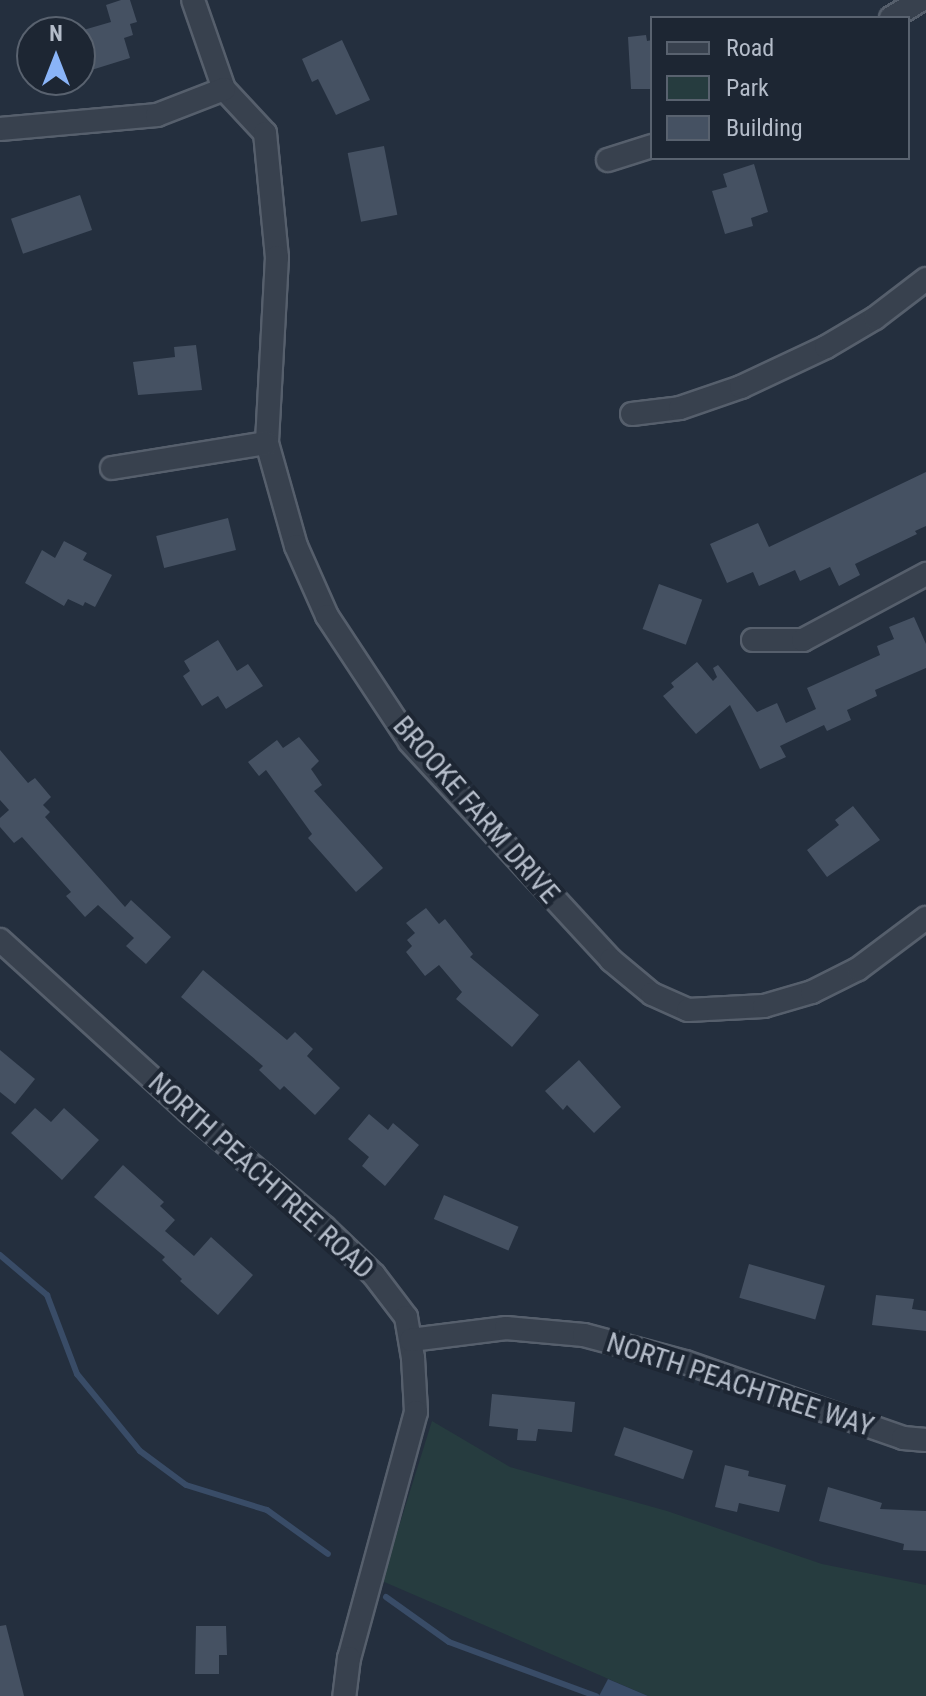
<!DOCTYPE html>
<html>
<head>
<meta charset="utf-8">
<style>
  body { margin:0 }
  #map { position:relative; width:926px; height:1696px; overflow:hidden; background:#242f3e; font-family:"Roboto Condensed",sans-serif }
  div>[style] { position:absolute }
  [style*='--x'] { left:calc(var(--x)*1px); top:calc(var(--y)*1px); width:calc(var(--w)*1px); rotate:calc(var(--a)*1deg) }
  .green>* { inset:0; background:#263c3f }
  .water>* { inset:0; background:#394c67 }
  .stream>* { height:6px; margin:-3px; padding:0 3px; transform-origin:3px; border-radius:3px; background:#394c67 }
  .building>* { inset:0; background:#455162; transform-origin:0 0 }
  .roads { filter:drop-shadow(2px 0 #565f6c) drop-shadow(-2px 0 #565f6c) drop-shadow(0 2px #565f6c) drop-shadow(0 -2px #565f6c) }
  .minor>* { height:22px; margin:-11px; padding:0 11px; transform-origin:11px; border-radius:11px; background:#38414e }
  span { translate:-50% -50%; white-space:nowrap; text-align:center; line-height:1.15; -webkit-text-stroke:8px #1d2633; paint-order:stroke }
  .street-label { font-size:28px; color:#b4bcc9 }
  .legend { position:absolute; left:650px; top:16px; width:260px; height:144px; box-sizing:border-box; background:#1d2633; border:2px solid #59626f; margin:0; padding:10px 14px; list-style:none; font-size:24px; color:#b4bcc9 }
  .legend li { display:flex; align-items:center; gap:16px; height:40px }
  .legend b { width:40px; border:2px solid #59626f }
  .north { position:absolute; left:16px; top:16px; width:80px; height:80px; box-sizing:border-box; background:#1d2633; border:2px solid #59626f; border-radius:50%; rotate:0deg; font-size:22px; font-weight:700; line-height:32px; text-align:center; color:#b4bcc9 }
  .north::after { content:''; display:block; margin:auto; width:28px; height:36px; background:#8ab4f8; clip-path:polygon(50% 0,100% 100%,50% 72%,0 100%) }
</style>
</head>
<body>
<div id="map">
  <div class="green">
    <i style="clip-path:polygon(432px 1421px,510px 1467px,667px 1511px,822px 1564px,926px 1585px,926px 1696px,648px 1696px,382px 1581px)"></i>
  </div>
  <div class="water">
    <i style="clip-path:polygon(608px 1679px,648px 1696px,599px 1696px)"></i>
  </div>
  <div class="stream">
    <i style="--x:0;--y:1255;--w:62;--a:40.4"></i>
    <i style="--x:47;--y:1295;--w:85;--a:69.2"></i>
    <i style="--x:77;--y:1374;--w:99;--a:50.7"></i>
    <i style="--x:140;--y:1451;--w:57;--a:36.5"></i>
    <i style="--x:186;--y:1485;--w:85;--a:17.2"></i>
    <i style="--x:267;--y:1510;--w:75;--a:35.8"></i>
    <i style="--x:386;--y:1597;--w:77;--a:35.5"></i>
    <i style="--x:449;--y:1642;--w:157;--a:20.2"></i>
  </div>
  <div class="building">
    <i style="clip-path:polygon(121px 0,130px 0,137px 22px,130px 24px,133px 35px,124px 38px,130px 58px,85px 72px,80px 55px,80px 31px,111px 22px,106px 5px)"></i>
    <i style="clip-path:polygon(646px 35px,647px 41px,652px 40px,652px 89px,631px 89px,628px 37px)"></i>
    <i style="clip-path:polygon(342px 40px,370px 100px,336px 115px,318px 79px,312px 82px,302px 59px)"></i>
    <i style="left:384px;top:146px;width:70px;height:37px;rotate:79deg"></i>
    <i style="clip-path:polygon(754px 164px,768px 212px,751px 218px,753px 226px,725px 234px,712px 191px,727px 187px,723px 174px)"></i>
    <i style="left:80px;top:195px;width:37px;height:73px;rotate:71deg"></i>
    <i style="clip-path:polygon(196px 345px,202px 390px,138px 395px,133px 362px,175px 357px,174px 347px)"></i>
    <i style="clip-path:polygon(926px 472px,926px 526px,915px 531px,917px 534px,855px 564px,860px 575px,839px 586px,830px 567px,800px 581px,795px 570px,759px 586px,753px 572px,727px 583px,710px 544px,758px 523px,769px 547px)"></i>
    <i style="left:228px;top:518px;width:33px;height:74px;rotate:76deg"></i>
    <i style="clip-path:polygon(64px 541px,87px 553px,83px 560px,112px 575px,95px 607px,85px 602px,83px 606px,68px 599px,64px 606px,25px 583px,42px 550px,55px 558px)"></i>
    <i style="left:659px;top:584px;width:46px;height:48px;rotate:20deg"></i>
    <i style="clip-path:polygon(914px 617px,926px 644px,926px 668px,875px 690px,877px 696px,847px 710px,851px 720px,827px 731px,824px 725px,780px 746px,786px 757px,760px 769px,730px 705px,696px 734px,663px 696px,674px 687px,671px 683px,697px 662px,713px 681px,717px 677px,713px 668px,718px 665px,757px 712px,777px 703px,786px 723px,816px 709px,807px 688px,880px 655px,877px 646px,894px 639px,889px 627px)"></i>
    <i style="clip-path:polygon(218px 640px,237px 671px,248px 664px,263px 686px,226px 709px,218px 696px,202px 706px,183px 676px,190px 671px,184px 661px)"></i>
    <i style="clip-path:polygon(299px 737px,319px 761px,311px 769px,322px 785px,314px 791px,383px 868px,356px 892px,308px 838px,312px 834px,266px 770px,259px 776px,248px 762px,277px 740px,283px 748px)"></i>
    <i style="clip-path:polygon(0 750px,28px 783px,35px 778px,51px 797px,43px 805px,50px 812px,45px 817px,125px 907px,131px 900px,171px 937px,146px 964px,126px 946px,134px 938px,98px 905px,85px 917px,66px 896px,71px 892px,22px 837px,14px 843px,0 827px,0 818px,9px 810px,0 800px)"></i>
    <i style="clip-path:polygon(853px 806px,880px 840px,827px 877px,807px 850px,839px 825px,835px 820px)"></i>
    <i style="clip-path:polygon(426px 908px,439px 924px,445px 919px,473px 954px,470px 957px,539px 1015px,512px 1047px,456px 999px,462px 992px,439px 965px,425px 976px,406px 952px,412px 946px,407px 940px,415px 933px,406px 923px)"></i>
    <i style="clip-path:polygon(203px 970px,287px 1040px,295px 1032px,313px 1049px,307px 1056px,340px 1088px,315px 1115px,284px 1086px,280px 1090px,259px 1070px,263px 1066px,181px 997px)"></i>
    <i style="clip-path:polygon(0 1050px,35px 1079px,15px 1104px,0 1092px)"></i>
    <i style="clip-path:polygon(579px 1060px,621px 1107px,594px 1133px,567px 1105px,563px 1110px,545px 1091px)"></i>
    <i style="clip-path:polygon(35px 1108px,51px 1122px,64px 1108px,99px 1140px,62px 1180px,11px 1133px)"></i>
    <i style="clip-path:polygon(369px 1114px,388px 1130px,393px 1123px,419px 1145px,385px 1186px,362px 1166px,369px 1157px,348px 1139px)"></i>
    <i style="clip-path:polygon(123px 1165px,164px 1202px,160px 1206px,175px 1220px,165px 1231px,194px 1256px,211px 1237px,253px 1275px,218px 1315px,180px 1281px,182px 1279px,162px 1260px,165px 1257px,94px 1197px)"></i>
    <i style="left:444px;top:1195px;width:81px;height:26px;rotate:23deg"></i>
    <i style="left:749px;top:1264px;width:79px;height:35px;rotate:16deg"></i>
    <i style="clip-path:polygon(876px 1295px,914px 1299px,912px 1309px,926px 1311px,926px 1331px,872px 1325px)"></i>
    <i style="clip-path:polygon(492px 1394px,575px 1402px,572px 1432px,538px 1429px,536px 1441px,517px 1440px,518px 1429px,489px 1426px)"></i>
    <i style="left:624px;top:1427px;width:73px;height:30px;rotate:19deg"></i>
    <i style="clip-path:polygon(725px 1465px,749px 1471px,748px 1476px,786px 1485px,779px 1512px,739px 1503px,737px 1512px,715px 1507px)"></i>
    <i style="clip-path:polygon(828px 1487px,882px 1503px,880px 1509px,926px 1511px,926px 1551px,903px 1550px,904px 1544px,819px 1521px)"></i>
    <i style="clip-path:polygon(6px 1625px,24px 1696px,0 1696px,0 1626px)"></i>
    <i style="clip-path:polygon(196px 1626px,226px 1626px,227px 1655px,219px 1655px,219px 1674px,195px 1674px)"></i>
  </div>
  <div class="roads">
    <div class="minor">
      <i style="--x:193;--y:0;--w:94;--a:70.8"></i>
      <i style="--x:224;--y:89;--w:60;--a:47"></i>
      <i style="--x:265;--y:133;--w:125;--a:84.5"></i>
      <i style="--x:277;--y:257;--w:186;--a:93.1"></i>
      <i style="--x:267;--y:443;--w:107;--a:74.3"></i>
      <i style="--x:296;--y:546;--w:77;--a:66.1"></i>
      <i style="--x:327;--y:616;--w:151;--a:56.6"></i>
      <i style="--x:410;--y:742;--w:297;--a:47.3"></i>
      <i style="--x:611;--y:960;--w:53;--a:39.7"></i>
      <i style="--x:652;--y:994;--w:39;--a:24"></i>
      <i style="--x:688;--y:1010;--w:76;--a:-3"></i>
      <i style="--x:764;--y:1006;--w:50;--a:-16.3"></i>
      <i style="--x:812;--y:992;--w:51;--a:-26.6"></i>
      <i style="--x:858;--y:969;--w:85;--a:-36.9"></i>
      <i style="--x:891;--y:18;--w:35;--a:-31"></i>
      <i style="--x:0;--y:129;--w:158;--a:-5.1"></i>
      <i style="--x:157;--y:115;--w:72;--a:-21.2"></i>
      <i style="--x:608;--y:160;--w:46;--a:-17.7"></i>
      <i style="--x:632;--y:414;--w:48;--a:-7.1"></i>
      <i style="--x:680;--y:408;--w:65;--a:-19"></i>
      <i style="--x:741;--y:387;--w:94;--a:-25.2"></i>
      <i style="--x:826;--y:347;--w:57;--a:-30.6"></i>
      <i style="--x:875;--y:318;--w:64;--a:-37.4"></i>
      <i style="--x:112;--y:468;--w:157;--a:-9.2"></i>
      <i style="--x:753;--y:640;--w:50;--a:0"></i>
      <i style="--x:803;--y:640;--w:140;--a:-28.2"></i>
      <i style="--x:0;--y:940;--w:256;--a:42.3"></i>
      <i style="--x:189;--y:1112;--w:177;--a:40.4"></i>
      <i style="--x:324;--y:1227;--w:69;--a:43.8"></i>
      <i style="--x:374;--y:1275;--w:53;--a:52.7"></i>
      <i style="--x:406;--y:1317;--w:42;--a:80.3"></i>
      <i style="--x:413;--y:1358;--w:54;--a:86.8"></i>
      <i style="--x:416;--y:1412;--w:255;--a:105.2"></i>
      <i style="--x:349;--y:1658;--w:38;--a:97"></i>
      <i style="--x:411;--y:1340;--w:96;--a:-7.2"></i>
      <i style="--x:506;--y:1328;--w:78;--a:5.1"></i>
      <i style="--x:584;--y:1335;--w:105;--a:15"></i>
      <i style="--x:685;--y:1362;--w:231;--a:19.2"></i>
      <i style="--x:903;--y:1438;--w:23;--a:5"></i>
    </div>
  </div>
  <div class="street-label">
    <span style="left:476px;top:810px;rotate:49deg">BROOKE FARM DRIVE</span>
    <span style="left:261px;top:1176px;rotate:42deg">NORTH PEACHTREE ROAD</span>
    <span style="left:740px;top:1385px;rotate:18deg">NORTH PEACHTREE WAY</span>
  </div>
  <ul class="legend">
  <li><b style="height:10px;background:#38414e"></b>Road</li>
  <li><b style="height:22px;background:#263c3f"></b>Park</li>
  <li><b style="height:22px;background:#455162"></b>Building</li>
  </ul>
  <div class="north">N</div>
</div>
</body>
</html>
